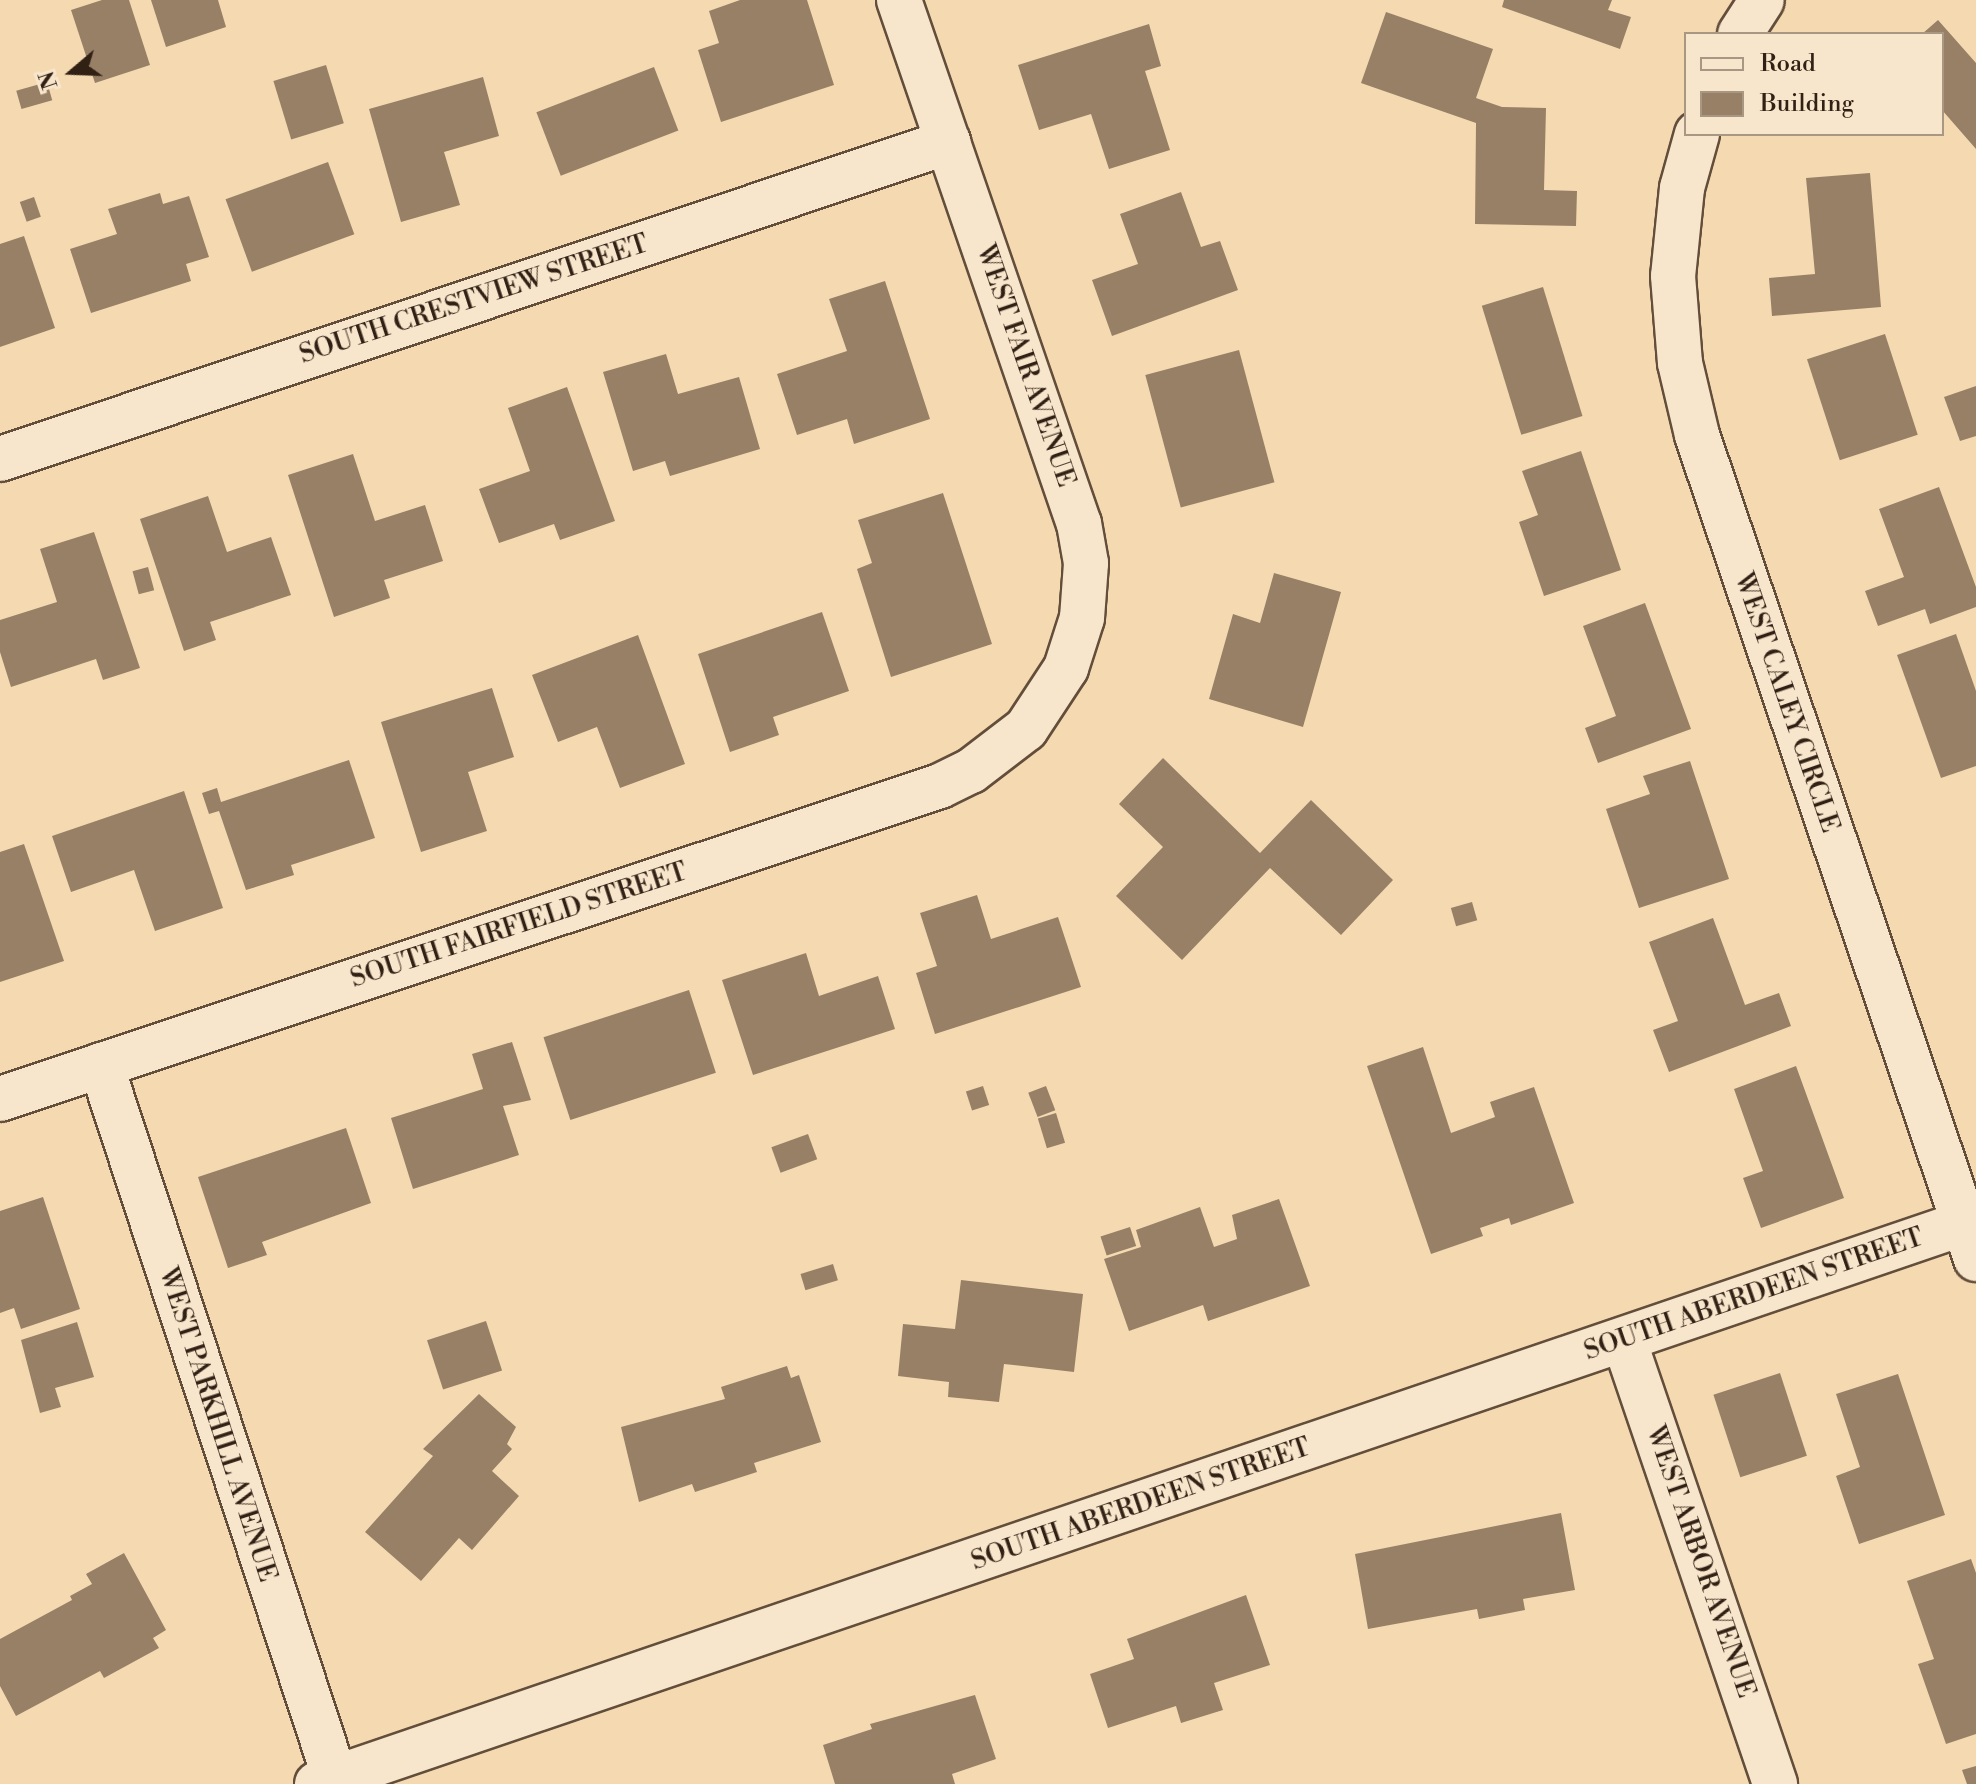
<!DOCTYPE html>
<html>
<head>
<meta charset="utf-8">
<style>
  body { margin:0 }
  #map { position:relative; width:1976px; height:1784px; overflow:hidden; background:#f5d9b1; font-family:"Libre Bodoni",serif }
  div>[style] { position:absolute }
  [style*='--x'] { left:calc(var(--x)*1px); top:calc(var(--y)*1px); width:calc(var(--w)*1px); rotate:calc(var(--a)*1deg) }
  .building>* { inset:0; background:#978066; transform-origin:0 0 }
  .roads { filter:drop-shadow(2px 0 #624e3b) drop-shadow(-2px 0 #624e3b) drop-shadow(0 2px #624e3b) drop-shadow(0 -2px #624e3b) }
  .minor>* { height:44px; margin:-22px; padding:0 22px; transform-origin:22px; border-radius:22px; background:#f8e6cc }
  span { translate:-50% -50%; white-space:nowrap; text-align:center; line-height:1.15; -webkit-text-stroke:6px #f8e6cc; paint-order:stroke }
  .street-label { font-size:26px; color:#312014 }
  .legend { position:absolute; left:1684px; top:32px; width:260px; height:104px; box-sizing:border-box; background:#f8e6cc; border:2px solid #a89782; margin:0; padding:10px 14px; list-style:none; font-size:24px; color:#312014 }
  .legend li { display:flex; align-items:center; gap:16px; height:40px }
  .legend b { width:40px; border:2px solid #a89782 }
  .north { position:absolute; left:32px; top:32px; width:80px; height:80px; -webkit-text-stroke:6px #f8e6cc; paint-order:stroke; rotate:251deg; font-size:22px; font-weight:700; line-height:32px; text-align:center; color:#312014 }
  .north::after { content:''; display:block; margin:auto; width:28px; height:36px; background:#312014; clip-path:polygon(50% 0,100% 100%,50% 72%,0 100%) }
</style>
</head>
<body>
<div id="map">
  <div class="building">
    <i style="clip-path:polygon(102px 0,129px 0,150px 65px,95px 83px,71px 10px)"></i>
    <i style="clip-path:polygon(151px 0,218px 0,226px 27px,166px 47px)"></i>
    <i style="clip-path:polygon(740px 0,807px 0,834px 85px,721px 122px,698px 50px,719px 43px,709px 11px)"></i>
    <i style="clip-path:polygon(1504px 0,1612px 0,1608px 10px,1631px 17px,1620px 49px,1502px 7px)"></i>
    <i style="clip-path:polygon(1386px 12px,1493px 49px,1476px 98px,1502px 107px,1546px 108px,1544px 190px,1577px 191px,1576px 226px,1475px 224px,1476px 123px,1361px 83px)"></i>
    <i style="clip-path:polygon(1938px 20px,1976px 63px,1976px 149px,1942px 110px,1942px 34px,1922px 34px)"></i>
    <i style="clip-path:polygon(1149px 24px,1161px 66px,1145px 71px,1170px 150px,1109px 169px,1091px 114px,1039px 130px,1018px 65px)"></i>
    <i style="left:326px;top:65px;width:61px;height:55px;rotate:73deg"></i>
    <i style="left:654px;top:67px;width:68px;height:126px;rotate:69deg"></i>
    <i style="clip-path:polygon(483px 77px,499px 136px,444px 152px,460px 205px,401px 222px,369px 109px)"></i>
    <i style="left:47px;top:82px;width:19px;height:32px;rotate:74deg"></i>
    <i style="left:328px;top:162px;width:77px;height:109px;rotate:70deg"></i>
    <i style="clip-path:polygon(1870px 173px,1881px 307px,1772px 316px,1769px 278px,1815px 274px,1806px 178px)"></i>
    <i style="clip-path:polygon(1181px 192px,1201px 247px,1220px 241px,1238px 290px,1112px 336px,1092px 280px,1138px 264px,1120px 214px)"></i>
    <i style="clip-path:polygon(160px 193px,163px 204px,189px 196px,209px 257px,186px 264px,191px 281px,91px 313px,70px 249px,117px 234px,108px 209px)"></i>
    <i style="left:34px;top:197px;width:21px;height:15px;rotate:71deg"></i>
    <i style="clip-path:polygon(24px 236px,55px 328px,0 347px,0 244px)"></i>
    <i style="clip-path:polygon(885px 281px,930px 419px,854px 444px,847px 419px,797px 435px,777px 374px,847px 351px,829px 299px)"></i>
    <i style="left:1543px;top:287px;width:135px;height:64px;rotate:73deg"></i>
    <i style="left:1885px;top:334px;width:106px;height:82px;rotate:72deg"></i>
    <i style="left:1239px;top:350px;width:137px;height:97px;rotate:75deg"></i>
    <i style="clip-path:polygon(666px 354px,678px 394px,739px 377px,760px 449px,670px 476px,665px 461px,633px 471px,603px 372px)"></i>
    <i style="clip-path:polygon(1976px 386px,1976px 436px,1960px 441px,1944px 397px)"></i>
    <i style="clip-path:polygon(567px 387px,615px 521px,560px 540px,554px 524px,499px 543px,479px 489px,530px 471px,508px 408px)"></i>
    <i style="clip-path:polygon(1581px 451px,1621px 570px,1544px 596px,1519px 522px,1538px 515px,1522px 471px)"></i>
    <i style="clip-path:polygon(353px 454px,375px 521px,425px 505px,443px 561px,384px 580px,390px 598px,334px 617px,288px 475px)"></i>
    <i style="clip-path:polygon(1939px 487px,1976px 587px,1976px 607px,1930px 624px,1925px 609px,1878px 626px,1865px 591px,1904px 577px,1879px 509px)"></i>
    <i style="clip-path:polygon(943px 493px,992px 644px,891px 677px,857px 569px,872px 563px,858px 520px)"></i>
    <i style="clip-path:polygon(208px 496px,227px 552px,271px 537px,291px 595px,210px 622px,216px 640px,184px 651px,140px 519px)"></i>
    <i style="clip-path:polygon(94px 532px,140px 668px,103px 680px,96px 659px,11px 687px,0 652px,0 620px,57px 602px,40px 549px)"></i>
    <i style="left:148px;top:567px;width:24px;height:16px;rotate:75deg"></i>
    <i style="clip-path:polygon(1274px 573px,1341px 592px,1303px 727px,1209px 699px,1233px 614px,1260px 623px)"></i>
    <i style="clip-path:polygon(1645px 603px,1691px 729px,1598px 763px,1585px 728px,1616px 716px,1583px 626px)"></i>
    <i style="clip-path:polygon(822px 612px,849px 691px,773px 717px,779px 735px,730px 752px,698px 654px)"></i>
    <i style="clip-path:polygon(1956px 634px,1976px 691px,1976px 766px,1941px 778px,1897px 655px)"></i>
    <i style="clip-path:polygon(638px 635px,685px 764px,620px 788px,597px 727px,558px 742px,532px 675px)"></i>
    <i style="clip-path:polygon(492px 688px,514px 757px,468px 772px,487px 831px,421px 852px,381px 722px)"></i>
    <i style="clip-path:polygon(1163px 758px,1260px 853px,1311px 800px,1393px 880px,1341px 935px,1270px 868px,1182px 960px,1116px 896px,1163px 847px,1119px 804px)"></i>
    <i style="clip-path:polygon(349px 760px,375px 838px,291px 865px,294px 875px,246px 890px,219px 811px,209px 814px,202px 793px,217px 788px,221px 802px)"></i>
    <i style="clip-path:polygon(1690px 761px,1729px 879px,1639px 908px,1606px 809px,1650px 794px,1643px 776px)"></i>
    <i style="clip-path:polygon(184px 791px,223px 908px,155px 931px,134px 870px,71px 892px,52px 836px)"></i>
    <i style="clip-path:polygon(24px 844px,64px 961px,0 982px,0 852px)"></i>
    <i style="clip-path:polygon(977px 895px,991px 939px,1058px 917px,1081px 987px,935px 1034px,916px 973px,937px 966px,920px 913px)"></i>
    <i style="left:1472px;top:902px;width:19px;height:22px;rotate:74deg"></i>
    <i style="clip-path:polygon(1713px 918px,1745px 1005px,1779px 993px,1791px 1026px,1669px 1072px,1653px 1030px,1678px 1021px,1649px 942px)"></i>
    <i style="clip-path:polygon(806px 953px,819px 996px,878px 976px,895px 1029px,753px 1075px,722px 980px)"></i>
    <i style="left:689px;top:990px;width:87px;height:153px;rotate:72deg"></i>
    <i style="clip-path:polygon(512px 1042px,531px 1100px,503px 1106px,519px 1155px,413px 1189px,391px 1118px,483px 1089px,472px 1054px)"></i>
    <i style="clip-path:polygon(1423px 1047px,1451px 1133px,1495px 1117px,1490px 1102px,1534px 1087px,1574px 1203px,1511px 1225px,1509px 1218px,1480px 1228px,1483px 1236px,1431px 1254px,1367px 1066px)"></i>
    <i style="clip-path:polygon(1796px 1066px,1844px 1198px,1761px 1228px,1743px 1178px,1763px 1171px,1734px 1089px)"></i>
    <i style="left:983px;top:1086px;width:20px;height:18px;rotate:72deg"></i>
    <i style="left:1046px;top:1086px;width:26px;height:19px;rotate:69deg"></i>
    <i style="left:1056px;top:1113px;width:31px;height:19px;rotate:73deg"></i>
    <i style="clip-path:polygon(346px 1128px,371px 1203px,262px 1242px,267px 1255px,228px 1268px,198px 1177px)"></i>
    <i style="left:808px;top:1134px;width:27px;height:39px;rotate:70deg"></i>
    <i style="clip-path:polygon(43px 1197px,80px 1309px,21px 1329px,14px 1308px,0 1313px,0 1211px)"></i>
    <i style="clip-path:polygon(1279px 1199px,1310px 1286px,1208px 1321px,1203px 1305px,1129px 1331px,1104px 1259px,1141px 1247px,1136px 1230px,1200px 1207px,1214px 1247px,1237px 1239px,1232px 1215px)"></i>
    <i style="left:1130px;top:1227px;width:20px;height:31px;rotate:72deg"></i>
    <i style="left:833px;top:1264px;width:17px;height:34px;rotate:73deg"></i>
    <i style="clip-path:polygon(961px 1280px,1083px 1294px,1074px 1372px,1004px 1364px,999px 1402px,948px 1397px,949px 1382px,898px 1376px,903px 1324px,955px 1329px)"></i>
    <i style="left:486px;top:1321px;width:52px;height:62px;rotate:72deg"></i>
    <i style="clip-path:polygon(77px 1322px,94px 1377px,55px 1388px,61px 1407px,40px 1413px,21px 1340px)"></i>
    <i style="clip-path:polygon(787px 1366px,791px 1378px,799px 1375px,821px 1442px,754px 1463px,757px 1472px,695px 1492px,692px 1484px,639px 1502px,621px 1427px,725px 1399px,721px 1387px)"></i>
    <i style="left:1780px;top:1373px;width:87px;height:70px;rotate:72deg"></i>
    <i style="clip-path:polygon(1898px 1374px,1945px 1515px,1859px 1544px,1836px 1476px,1860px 1467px,1836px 1394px)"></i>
    <i style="clip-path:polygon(479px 1394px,516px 1427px,507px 1444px,512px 1449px,492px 1471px,519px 1496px,472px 1550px,459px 1538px,421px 1581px,365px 1532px,433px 1456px,423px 1449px)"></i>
    <i style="clip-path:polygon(1561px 1513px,1575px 1590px,1523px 1599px,1525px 1610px,1479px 1619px,1477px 1609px,1368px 1629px,1355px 1554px)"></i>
    <i style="clip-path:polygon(124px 1553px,166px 1630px,153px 1638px,159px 1648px,104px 1678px,100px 1671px,16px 1716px,0 1686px,0 1639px,72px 1600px,70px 1596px,92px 1584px,86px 1574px)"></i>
    <i style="clip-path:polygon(1971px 1559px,1976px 1573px,1976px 1734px,1946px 1744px,1918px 1664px,1934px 1659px,1907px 1581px)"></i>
    <i style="clip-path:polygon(1246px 1595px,1270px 1665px,1214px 1683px,1223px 1710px,1181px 1723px,1176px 1706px,1108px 1728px,1090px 1674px,1134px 1659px,1127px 1639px)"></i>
    <i style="clip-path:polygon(975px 1695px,996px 1759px,952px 1774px,955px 1784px,835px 1784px,823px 1745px,872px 1729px,870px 1724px)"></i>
    <i style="clip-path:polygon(1976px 1766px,1976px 1784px,1967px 1784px,1962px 1770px)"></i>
  </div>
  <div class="roads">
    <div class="minor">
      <i style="--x:1740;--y:34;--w:40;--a:-57.1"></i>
      <i style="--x:1697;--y:134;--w:56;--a:105.5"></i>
      <i style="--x:1682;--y:188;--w:88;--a:95.8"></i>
      <i style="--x:1673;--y:276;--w:87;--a:85.4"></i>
      <i style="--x:1680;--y:363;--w:74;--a:76.7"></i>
      <i style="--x:1697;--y:435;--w:870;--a:71.29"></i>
      <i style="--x:0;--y:459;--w:1000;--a:-18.49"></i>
      <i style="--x:101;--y:1065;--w:757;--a:71.83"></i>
      <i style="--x:0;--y:1099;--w:991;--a:-18.42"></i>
      <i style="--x:940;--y:786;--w:34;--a:-26"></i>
      <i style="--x:971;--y:771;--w:69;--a:-37.4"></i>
      <i style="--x:1026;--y:729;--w:73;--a:-56.7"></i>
      <i style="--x:1066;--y:668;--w:52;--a:-72.3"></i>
      <i style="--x:1082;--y:618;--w:55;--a:-85.8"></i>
      <i style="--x:1086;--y:563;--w:40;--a:-100"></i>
      <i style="--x:1079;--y:524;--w:554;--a:-108.96"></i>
      <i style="--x:1624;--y:1340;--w:469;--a:71.2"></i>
      <i style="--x:317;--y:1784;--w:1740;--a:-18.81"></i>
    </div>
  </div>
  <div class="street-label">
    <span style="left:474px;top:300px;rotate:-18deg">SOUTH CRESTVIEW STREET</span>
    <span style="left:1025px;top:366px;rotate:71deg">WEST FAIR AVENUE</span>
    <span style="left:1786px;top:703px;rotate:71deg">WEST CALEY CIRCLE</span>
    <span style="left:519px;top:926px;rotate:-18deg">SOUTH FAIRFIELD STREET</span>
    <span style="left:1754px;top:1295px;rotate:-19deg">SOUTH ABERDEEN STREET</span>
    <span style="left:217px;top:1425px;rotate:72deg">WEST PARKHILL AVENUE</span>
    <span style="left:1141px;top:1505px;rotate:-19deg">SOUTH ABERDEEN STREET</span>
    <span style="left:1700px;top:1562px;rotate:71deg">WEST ARBOR AVENUE</span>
  </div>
  <ul class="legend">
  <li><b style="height:10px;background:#f8e6cc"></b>Road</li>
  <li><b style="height:22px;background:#978066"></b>Building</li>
  </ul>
  <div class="north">N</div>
</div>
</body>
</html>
